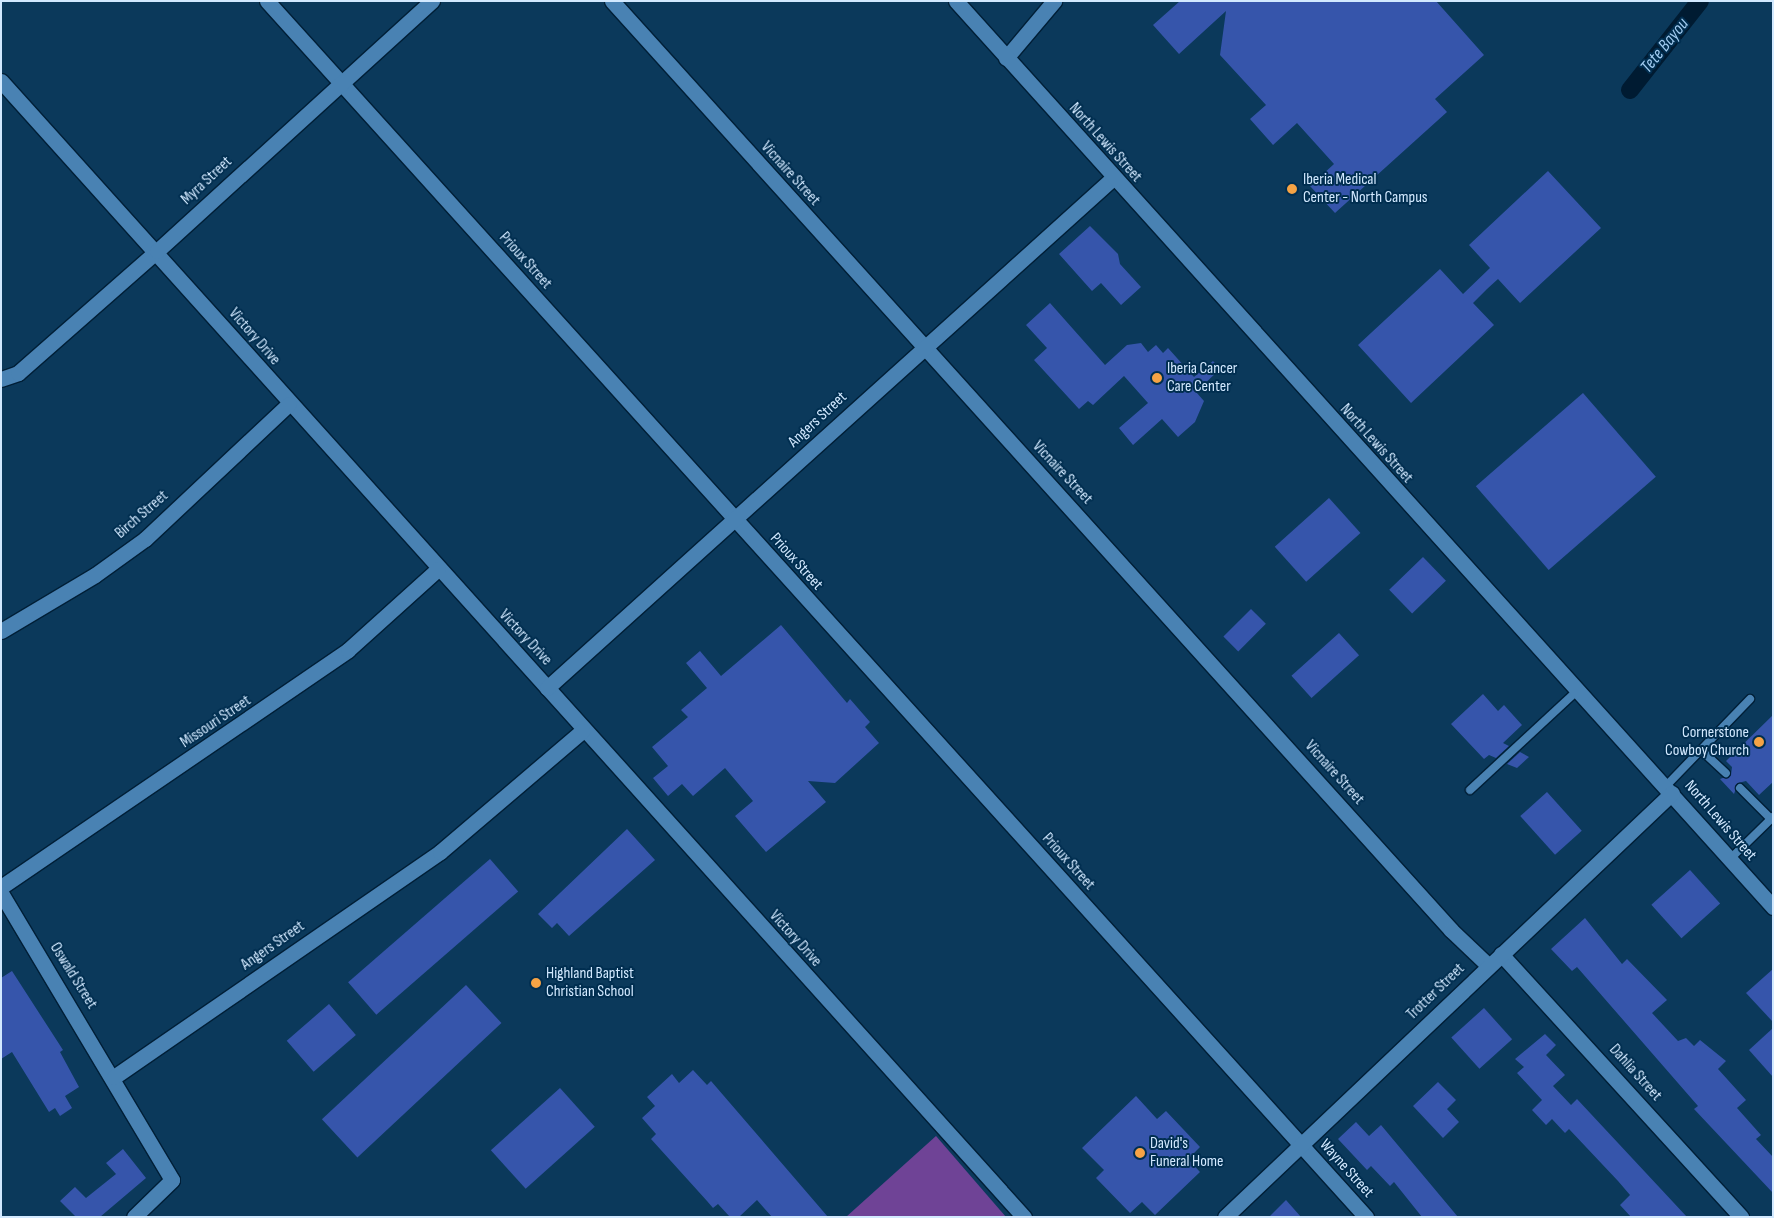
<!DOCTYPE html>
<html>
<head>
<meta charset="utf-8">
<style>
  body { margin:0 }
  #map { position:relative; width:1774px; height:1218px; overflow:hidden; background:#0b395b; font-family:"Sofia Sans Condensed",sans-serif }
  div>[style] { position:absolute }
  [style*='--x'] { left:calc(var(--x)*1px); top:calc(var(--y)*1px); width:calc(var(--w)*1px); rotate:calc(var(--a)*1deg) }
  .green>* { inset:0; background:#6f4396 }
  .canal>* { height:18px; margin:-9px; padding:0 9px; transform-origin:9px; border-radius:9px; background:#001b32 }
  .building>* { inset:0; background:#3655ab; transform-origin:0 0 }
  .roads { filter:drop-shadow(1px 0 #011f37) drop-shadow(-1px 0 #011f37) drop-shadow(0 1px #011f37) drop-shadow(0 -1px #011f37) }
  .lane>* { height:8px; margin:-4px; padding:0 4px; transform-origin:4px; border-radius:4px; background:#4982b3 }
  .street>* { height:15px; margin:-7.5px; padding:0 7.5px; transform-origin:7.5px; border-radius:7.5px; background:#4982b3 }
  .secondary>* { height:15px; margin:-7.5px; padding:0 7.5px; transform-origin:7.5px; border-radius:7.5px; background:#4982b3 }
  .dots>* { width:14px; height:14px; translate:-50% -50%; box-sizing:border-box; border:2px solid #002e50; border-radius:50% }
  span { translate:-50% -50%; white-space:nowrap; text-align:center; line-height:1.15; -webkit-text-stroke:4px #002e50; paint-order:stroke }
  .street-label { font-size:16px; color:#d2e9ff }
  .poi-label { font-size:16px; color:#d2e9ff }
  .left { translate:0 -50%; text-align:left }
  .right { translate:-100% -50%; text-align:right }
  .water-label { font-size:18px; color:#a2ccf1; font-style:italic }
  .frame { position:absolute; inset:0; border:2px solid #d2e9ff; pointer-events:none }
</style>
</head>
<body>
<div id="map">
  <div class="green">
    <i style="clip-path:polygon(936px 1136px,1006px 1217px,846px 1217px)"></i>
  </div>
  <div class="canal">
    <i style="--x:1630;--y:90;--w:113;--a:-51.8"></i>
  </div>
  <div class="building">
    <i style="clip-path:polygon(1180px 1px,1436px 1px,1484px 55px,1435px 99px,1447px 112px,1335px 213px,1310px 186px,1334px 164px,1297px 123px,1273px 145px,1250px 119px,1266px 105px,1220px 55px,1226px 11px,1179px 54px,1153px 25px)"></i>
    <i style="clip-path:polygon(1548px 171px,1601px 228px,1520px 303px,1498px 279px,1487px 289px,1473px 303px,1494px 325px,1411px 403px,1358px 345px,1440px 269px,1463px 294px,1490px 268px,1469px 245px)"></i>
    <i style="clip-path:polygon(1090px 226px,1118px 254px,1120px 264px,1141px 287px,1121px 305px,1101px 283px,1092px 291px,1059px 254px)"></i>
    <i style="clip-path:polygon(1050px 303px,1105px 365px,1127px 345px,1141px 343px,1148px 352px,1156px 345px,1163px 353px,1168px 348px,1194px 377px,1213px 361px,1220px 369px,1196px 392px,1204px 401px,1195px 422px,1178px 437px,1162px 419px,1133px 445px,1119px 428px,1148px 403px,1124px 376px,1093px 405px,1088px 401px,1079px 409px,1034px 360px,1047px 348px,1026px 325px)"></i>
    <i style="left:1583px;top:393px;width:111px;height:142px;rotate:49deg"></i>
    <i style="left:1329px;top:498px;width:47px;height:73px;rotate:48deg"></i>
    <i style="left:1423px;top:557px;width:33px;height:47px;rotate:46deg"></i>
    <i style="left:1251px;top:609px;width:21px;height:39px;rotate:45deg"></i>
    <i style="clip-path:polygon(781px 625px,847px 703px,850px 699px,870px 722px,865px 727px,879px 743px,835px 783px,808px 781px,826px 802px,766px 852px,735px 816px,753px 801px,725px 768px,693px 796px,682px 784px,668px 796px,653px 778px,668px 766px,652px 747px,688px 717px,681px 710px,707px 688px,686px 663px,700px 651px,721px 676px)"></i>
    <i style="left:1339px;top:633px;width:30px;height:64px;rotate:48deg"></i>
    <i style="clip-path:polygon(1483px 694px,1498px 711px,1504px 705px,1522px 725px,1503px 743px,1509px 746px,1496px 758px,1489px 755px,1484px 759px,1451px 724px)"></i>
    <i style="clip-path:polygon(1773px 715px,1773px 782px,1759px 795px,1746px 781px,1738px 783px,1734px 794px,1720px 779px,1731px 775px,1732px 767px,1726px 761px)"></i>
    <i style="clip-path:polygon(1520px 752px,1529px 757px,1517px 768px,1507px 764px)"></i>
    <i style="left:1547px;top:792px;width:52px;height:36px;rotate:48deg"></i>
    <i style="clip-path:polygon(627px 829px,655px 860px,569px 936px,557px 923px,552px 928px,538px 914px)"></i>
    <i style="left:490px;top:859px;width:43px;height:188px;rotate:49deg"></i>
    <i style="left:1690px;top:870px;width:45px;height:52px;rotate:48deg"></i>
    <i style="clip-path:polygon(1585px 918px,1622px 964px,1627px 959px,1667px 1000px,1652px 1013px,1678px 1041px,1686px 1038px,1694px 1046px,1700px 1040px,1726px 1061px,1718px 1069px,1746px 1100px,1737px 1108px,1761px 1135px,1756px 1139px,1773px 1157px,1773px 1193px,1694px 1109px,1698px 1106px,1577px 967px,1572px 971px,1551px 949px)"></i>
    <i style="clip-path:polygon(1773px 969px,1773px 1022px,1746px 993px)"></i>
    <i style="clip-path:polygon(12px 971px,63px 1050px,60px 1052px,79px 1087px,65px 1096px,72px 1108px,60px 1116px,55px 1108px,49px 1112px,12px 1052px,1px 1059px,1px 978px)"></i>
    <i style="left:466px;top:985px;width:52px;height:197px;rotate:47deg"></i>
    <i style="left:329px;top:1004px;width:41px;height:56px;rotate:49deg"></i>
    <i style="left:1484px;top:1008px;width:42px;height:44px;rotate:48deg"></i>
    <i style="clip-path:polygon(1773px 1028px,1773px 1077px,1749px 1050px)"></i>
    <i style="clip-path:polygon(1545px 1034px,1556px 1045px,1546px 1055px,1565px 1075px,1553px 1086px,1571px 1105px,1577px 1099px,1687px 1217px,1631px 1217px,1620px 1205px,1630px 1195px,1618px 1181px,1569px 1129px,1565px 1133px,1552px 1119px,1546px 1125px,1532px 1110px,1542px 1100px,1517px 1073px,1524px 1067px,1515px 1059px)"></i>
    <i style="clip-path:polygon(693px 1070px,707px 1085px,711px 1081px,828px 1217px,772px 1217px,757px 1200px,739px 1217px,730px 1217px,718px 1204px,713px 1208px,707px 1201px,651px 1139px,656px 1134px,642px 1118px,655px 1106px,647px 1097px,672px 1074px,679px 1083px)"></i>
    <i style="clip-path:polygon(1438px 1082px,1456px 1100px,1447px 1109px,1459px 1122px,1443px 1138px,1413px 1106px)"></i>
    <i style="left:560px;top:1088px;width:52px;height:93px;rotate:48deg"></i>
    <i style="clip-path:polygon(1136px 1096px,1157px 1119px,1166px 1111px,1200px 1147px,1188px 1159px,1200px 1172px,1155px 1215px,1142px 1202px,1130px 1213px,1096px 1178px,1104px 1170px,1082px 1148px)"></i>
    <i style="clip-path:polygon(1356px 1122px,1369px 1136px,1381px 1125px,1458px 1217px,1422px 1217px,1394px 1182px,1390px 1186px,1371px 1166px,1367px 1170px,1338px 1139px)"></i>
    <i style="clip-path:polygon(123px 1149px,146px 1178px,100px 1217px,76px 1217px,60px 1201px,75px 1187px,86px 1198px,116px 1174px,106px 1163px)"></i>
    <i style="clip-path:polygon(1286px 1200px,1301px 1217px,1269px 1217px)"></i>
  </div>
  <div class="roads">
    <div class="lane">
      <i style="--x:1701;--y:750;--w:34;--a:43"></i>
      <i style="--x:1666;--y:786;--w:121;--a:-46"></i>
      <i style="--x:1740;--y:788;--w:44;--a:45"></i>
      <i style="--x:1470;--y:790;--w:147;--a:-42.8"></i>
      <i style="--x:1729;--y:860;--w:62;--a:-44.3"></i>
    </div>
    <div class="street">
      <i style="--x:267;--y:1;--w:1639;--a:47.89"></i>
      <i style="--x:612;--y:1;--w:1252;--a:47.91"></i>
      <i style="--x:1451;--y:930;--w:52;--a:43.5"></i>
      <i style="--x:1006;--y:58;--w:75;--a:-49.9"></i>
      <i style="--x:1;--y:81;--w:1529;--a:48"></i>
      <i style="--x:1;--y:379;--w:18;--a:-19"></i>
      <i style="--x:18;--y:373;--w:185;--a:-41.3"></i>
      <i style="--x:157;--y:251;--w:372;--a:-42.3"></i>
      <i style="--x:1;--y:631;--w:109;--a:-30.8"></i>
      <i style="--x:95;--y:575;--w:62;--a:-35.8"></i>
      <i style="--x:145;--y:539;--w:197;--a:-43.2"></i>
      <i style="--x:547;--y:688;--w:762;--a:-42.02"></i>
      <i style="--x:1;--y:887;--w:420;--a:-34.3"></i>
      <i style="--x:348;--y:650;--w:121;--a:-42"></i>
      <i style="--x:1;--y:893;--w:334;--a:59.2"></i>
      <i style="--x:172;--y:1180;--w:53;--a:135.8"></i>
      <i style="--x:1501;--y:954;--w:356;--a:47.6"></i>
      <i style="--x:114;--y:1077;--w:396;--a:-34.6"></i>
      <i style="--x:440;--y:852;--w:187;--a:-40.4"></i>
    </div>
    <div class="secondary">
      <i style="--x:956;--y:1;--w:1220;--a:47.96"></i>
      <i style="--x:1225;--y:1217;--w:616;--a:-43.49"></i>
    </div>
  </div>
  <div class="dots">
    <i style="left:1292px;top:189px;background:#f5a345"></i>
    <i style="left:1157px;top:378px;background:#f5a345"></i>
    <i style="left:1759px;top:742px;background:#f5a345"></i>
    <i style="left:536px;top:983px;background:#f5a345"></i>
    <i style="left:1140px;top:1153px;background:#f5a345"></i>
  </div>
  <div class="street-label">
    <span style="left:1105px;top:143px;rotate:48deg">North Lewis Street</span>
    <span style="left:790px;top:174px;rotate:48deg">Vicnaire Street</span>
    <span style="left:207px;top:181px;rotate:-43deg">Myra Street</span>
    <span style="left:525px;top:261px;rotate:48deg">Prioux Street</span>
    <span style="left:254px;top:337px;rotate:49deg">Victory Drive</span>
    <span style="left:818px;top:420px;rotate:-43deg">Angers Street</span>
    <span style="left:1376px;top:444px;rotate:48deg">North Lewis Street</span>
    <span style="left:1062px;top:473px;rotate:47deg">Vicnaire Street</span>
    <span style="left:142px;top:515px;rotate:-41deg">Birch Street</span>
    <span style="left:796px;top:562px;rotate:48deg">Prioux Street</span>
    <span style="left:525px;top:638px;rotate:47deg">Victory Drive</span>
    <span style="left:216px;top:722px;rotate:-34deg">Missouri Street</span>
    <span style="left:1334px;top:773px;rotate:48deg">Vicnaire Street</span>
    <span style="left:1720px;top:821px;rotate:49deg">North Lewis Street</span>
    <span style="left:1068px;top:862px;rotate:48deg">Prioux Street</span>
    <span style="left:795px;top:939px;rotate:48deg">Victory Drive</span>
    <span style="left:273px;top:946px;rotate:-35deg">Angers Street</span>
    <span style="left:73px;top:976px;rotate:58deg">Oswald Street</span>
    <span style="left:1436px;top:992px;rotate:-44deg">Trotter Street</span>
    <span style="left:1635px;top:1073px;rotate:48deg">Dahlia Street</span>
    <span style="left:1346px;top:1169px;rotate:48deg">Wayne Street</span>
  </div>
  <div class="poi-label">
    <span class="left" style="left:1303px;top:189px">Iberia Medical<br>Center - North Campus</span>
    <span class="left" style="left:1167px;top:378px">Iberia Cancer<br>Care Center</span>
    <span class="right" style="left:1749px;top:742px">Cornerstone<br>Cowboy Church</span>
    <span class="left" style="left:546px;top:983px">Highland Baptist<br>Christian School</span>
    <span class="left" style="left:1150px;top:1153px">David's<br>Funeral Home</span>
  </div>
  <div class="water-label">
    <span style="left:1665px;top:46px;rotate:-51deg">Tete Bayou</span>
  </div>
  <div class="frame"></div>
</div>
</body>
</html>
